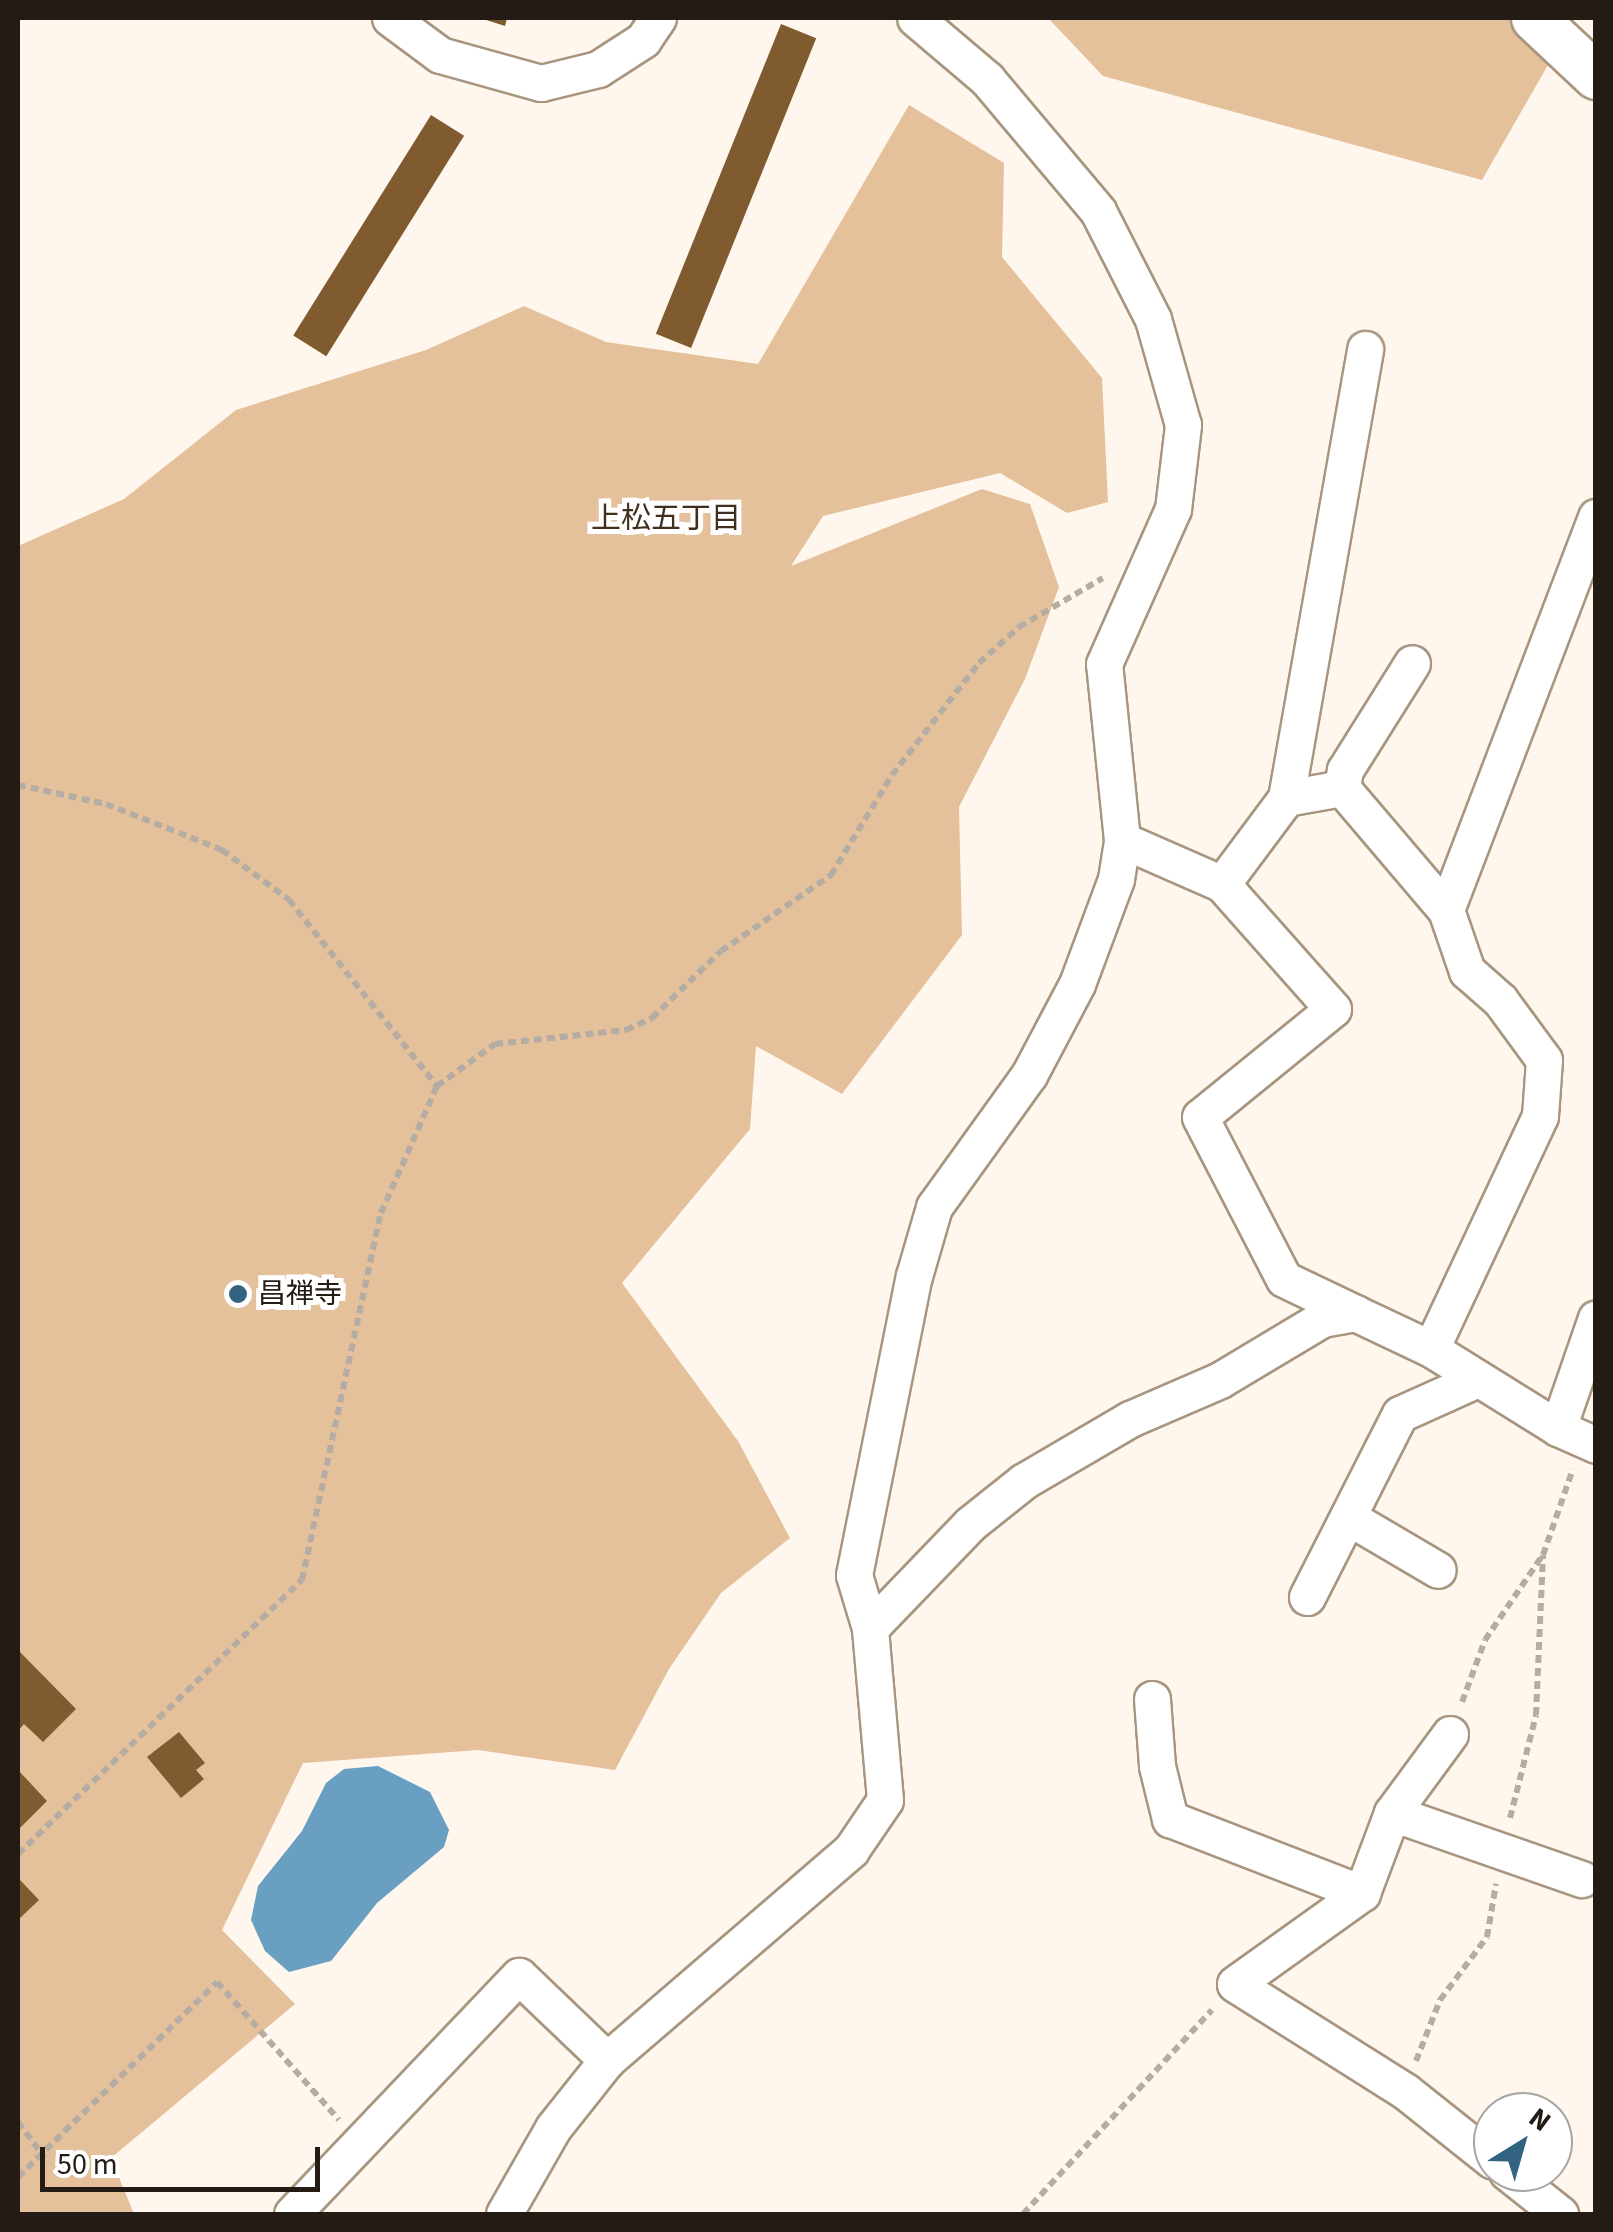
<!DOCTYPE html>
<html>
<head>
<meta charset="utf-8">
<style>
  body { margin:0 }
  #map { position:relative; width:1613px; height:2232px; overflow:hidden; background:#fff6ed; font-family:"Source Sans 3","Noto Sans JP",sans-serif }
  div>[style] { position:absolute }
  [style*='--x'] { left:calc(var(--x)*1px); top:calc(var(--y)*1px); width:calc(var(--w)*1px); rotate:calc(var(--a)*1deg) }
  .green>* { inset:0; background:#e4c19b }
  .water>* { inset:0; background:#69a0c2 }
  .building>* { inset:0; background:#7f5b2f; transform-origin:0 0 }
  .path>* { height:6px; margin-top:-3px; transform-origin:0; background:repeating-linear-gradient(90deg,#b5aca3 0 8px,transparent 0 13px) }
  .roads { filter:drop-shadow(2px 0 #a8957f) drop-shadow(-2px 0 #a8957f) drop-shadow(0 2px #a8957f) drop-shadow(0 -2px #a8957f) }
  .minor>* { height:35px; margin:-17.5px; padding:0 17.5px; transform-origin:17.5px; border-radius:17.5px; background:#fff }
  .major>* { height:45px; margin:-22.5px; padding:0 22.5px; transform-origin:22.5px; border-radius:22.5px; background:#fff }
  .dots>* { width:28px; height:28px; translate:-50% -50%; box-sizing:border-box; border:5px solid #fff; border-radius:50% }
  span { translate:-50% -50%; white-space:nowrap; text-align:center; line-height:1.15; -webkit-text-stroke:10px #fff; paint-order:stroke }
  .poi-label { font-size:28px; color:#241c14 }
  .left { translate:0 -50%; text-align:left }
  .neighbourhood-label { font-size:30px; color:#402f1d }
  .frame { position:absolute; inset:0; border:20px solid #241c14; pointer-events:none }
  .north { position:absolute; left:1473px; top:2092px; width:100px; height:100px; box-sizing:border-box; background:#fff; border:2px solid #a7a4a1; border-radius:50%; rotate:37deg; font-size:28px; font-weight:700; line-height:40px; text-align:center; color:#241c14 }
  .north::after { content:''; display:block; margin:auto; width:35px; height:45px; background:#326482; clip-path:polygon(50% 0,100% 100%,50% 72%,0 100%) }
  .scale { position:absolute; left:40px; top:2147px; width:280px; height:45px; box-sizing:border-box; border:5px solid #241c14; border-top:0; padding-left:12px; font-size:30px; line-height:35px; white-space:nowrap; color:#241c14; -webkit-text-stroke:8px #fff; paint-order:stroke }
</style>
</head>
<body>
<div id="map">
  <div class="green">
    <i style="clip-path:polygon(1048px 18px,1575px 18px,1482px 180px,1103px 76px)"></i>
    <i style="clip-path:polygon(909px 105px,1004px 163px,1002px 257px,1102px 378px,1108px 502px,1067px 513px,1000px 473px,823px 516px,791px 566px,982px 489px,1030px 504px,1059px 587px,1025px 679px,959px 807px,962px 935px,842px 1094px,756px 1046px,750px 1129px,622px 1283px,738px 1441px,790px 1538px,721px 1593px,669px 1669px,615px 1770px,478px 1750px,303px 1763px,222px 1930px,295px 2004px,111px 2158px,134px 2214px,18px 2214px,18px 546px,124px 499px,236px 410px,426px 350px,524px 306px,606px 342px,758px 364px)"></i>
  </div>
  <div class="water">
    <i style="clip-path:polygon(378px 1766px,430px 1792px,449px 1830px,444px 1847px,377px 1903px,331px 1961px,289px 1972px,265px 1951px,251px 1920px,258px 1886px,302px 1831px,326px 1783px,344px 1769px)"></i>
  </div>
  <div class="building">
    <i style="clip-path:polygon(480px 18px,507px 18px,505px 26px)"></i>
    <i style="left:781px;top:24px;width:38px;height:334px;rotate:22deg"></i>
    <i style="left:431px;top:115px;width:39px;height:260px;rotate:32deg"></i>
    <i style="clip-path:polygon(18px 1650px,76px 1709px,43px 1742px,24px 1724px,18px 1731px)"></i>
    <i style="clip-path:polygon(179px 1732px,205px 1763px,196px 1770px,204px 1779px,181px 1798px,147px 1757px)"></i>
    <i style="clip-path:polygon(18px 1770px,47px 1801px,18px 1830px)"></i>
    <i style="clip-path:polygon(20px 1880px,39px 1900px,18px 1920px,18px 1883px)"></i>
  </div>
  <div class="path">
    <i style="--x:18;--y:785;--w:90;--a:12.2"></i>
    <i style="--x:106;--y:804;--w:125;--a:21.6"></i>
    <i style="--x:222;--y:850;--w:84;--a:36.7"></i>
    <i style="--x:289;--y:900;--w:238;--a:51.5"></i>
    <i style="--x:1462;--y:1702;--w:66;--a:-69.6"></i>
    <i style="--x:1485;--y:1640;--w:102;--a:-55.8"></i>
    <i style="--x:1510;--y:1818;--w:106;--a:-75.8"></i>
    <i style="--x:1536;--y:1715;--w:160;--a:-87.5"></i>
    <i style="--x:1543;--y:1555;--w:91;--a:-70.8"></i>
    <i style="--x:18;--y:1854;--w:395;--a:-44"></i>
    <i style="--x:302;--y:1580;--w:375;--a:-77.9"></i>
    <i style="--x:381;--y:1213;--w:139;--a:-66.2"></i>
    <i style="--x:437;--y:1086;--w:72;--a:-35.9"></i>
    <i style="--x:495;--y:1044;--w:132;--a:-6.1"></i>
    <i style="--x:626;--y:1030;--w:29;--a:-25"></i>
    <i style="--x:652;--y:1018;--w:96;--a:-44.2"></i>
    <i style="--x:721;--y:951;--w:134;--a:-34.6"></i>
    <i style="--x:831;--y:875;--w:117;--a:-58.6"></i>
    <i style="--x:892;--y:775;--w:142;--a:-52.2"></i>
    <i style="--x:979;--y:663;--w:54;--a:-42"></i>
    <i style="--x:1019;--y:627;--w:97;--a:-30.3"></i>
    <i style="--x:1416;--y:2061;--w:66;--a:-68.5"></i>
    <i style="--x:1440;--y:2000;--w:79;--a:-53.3"></i>
    <i style="--x:1487;--y:1937;--w:54;--a:-80.4"></i>
    <i style="--x:18;--y:2122;--w:44;--a:53.4"></i>
    <i style="--x:18;--y:2177;--w:279;--a:-44.4"></i>
    <i style="--x:217;--y:1982;--w:184;--a:48.5"></i>
    <i style="--x:1023;--y:2214;--w:278;--a:-47.2"></i>
  </div>
  <div class="roads">
    <div class="minor">
      <i style="--x:390;--y:18;--w:62;--a:36.5"></i>
      <i style="--x:440;--y:55;--w:105;--a:15.5"></i>
      <i style="--x:541;--y:83;--w:59;--a:-13.8"></i>
      <i style="--x:598;--y:69;--w:54;--a:-32.8"></i>
      <i style="--x:643;--y:40;--w:27;--a:-56"></i>
      <i style="--x:1342;--y:788;--w:18;--a:-81"></i>
      <i style="--x:1345;--y:770;--w:126;--a:-57.9"></i>
      <i style="--x:1286;--y:798;--w:57;--a:-10.1"></i>
      <i style="--x:1342;--y:788;--w:160;--a:49.6"></i>
      <i style="--x:1446;--y:910;--w:65;--a:71"></i>
      <i style="--x:1467;--y:971;--w:44;--a:41.3"></i>
      <i style="--x:1500;--y:1000;--w:74;--a:53.7"></i>
      <i style="--x:1544;--y:1060;--w:56;--a:94.1"></i>
      <i style="--x:1540;--y:1116;--w:257;--a:115.1"></i>
      <i style="--x:1122;--y:840;--w:109;--a:23.7"></i>
      <i style="--x:1222;--y:884;--w:107;--a:-53.3"></i>
      <i style="--x:1286;--y:798;--w:456;--a:-80"></i>
      <i style="--x:1222;--y:884;--w:167;--a:48.4"></i>
      <i style="--x:1333;--y:1009;--w:171;--a:140.9"></i>
      <i style="--x:1200;--y:1117;--w:182;--a:62.6"></i>
      <i style="--x:1284;--y:1279;--w:79;--a:25.6"></i>
      <i style="--x:1446;--y:910;--w:421;--a:-69.1"></i>
      <i style="--x:1558;--y:1428;--w:116;--a:-70.9"></i>
      <i style="--x:1348;--y:1517;--w:104;--a:30.5"></i>
      <i style="--x:1307;--y:1597;--w:205;--a:-63.1"></i>
      <i style="--x:1400;--y:1414;--w:85;--a:-24.2"></i>
      <i style="--x:870;--y:1628;--w:144;--a:-46.1"></i>
      <i style="--x:970;--y:1524;--w:69;--a:-38.5"></i>
      <i style="--x:1024;--y:1481;--w:123;--a:-30.3"></i>
      <i style="--x:1130;--y:1419;--w:98;--a:-23.4"></i>
      <i style="--x:1220;--y:1380;--w:119;--a:-30.9"></i>
      <i style="--x:1322;--y:1319;--w:34;--a:-10"></i>
      <i style="--x:1355;--y:1313;--w:84;--a:25.3"></i>
      <i style="--x:1431;--y:1349;--w:150;--a:31.9"></i>
      <i style="--x:1558;--y:1428;--w:42;--a:24.1"></i>
      <i style="--x:1152;--y:1699;--w:67;--a:85.7"></i>
      <i style="--x:1157;--y:1766;--w:55;--a:76.2"></i>
      <i style="--x:1170;--y:1819;--w:206;--a:21.1"></i>
      <i style="--x:1450;--y:1734;--w:98;--a:126.3"></i>
      <i style="--x:1392;--y:1813;--w:85;--a:110.6"></i>
      <i style="--x:1362;--y:1893;--w:156;--a:144.4"></i>
      <i style="--x:1235;--y:1984;--w:201;--a:32.2"></i>
      <i style="--x:1405;--y:2091;--w:112;--a:38.5"></i>
      <i style="--x:1392;--y:1813;--w:201;--a:19.2"></i>
      <i style="--x:1507;--y:2172;--w:68;--a:38.4"></i>
      <i style="--x:292;--y:2214;--w:329;--a:-46.4"></i>
      <i style="--x:519;--y:1976;--w:122;--a:43.7"></i>
      <i style="--x:504;--y:2214;--w:99;--a:-60.3"></i>
      <i style="--x:553;--y:2128;--w:87;--a:-51.5"></i>
      <i style="--x:607;--y:2060;--w:322;--a:-40.7"></i>
      <i style="--x:851;--y:1850;--w:60;--a:-55.8"></i>
      <i style="--x:885;--y:1800;--w:173;--a:-95"></i>
      <i style="--x:870;--y:1628;--w:55;--a:-106.8"></i>
      <i style="--x:854;--y:1575;--w:305;--a:-78.7"></i>
      <i style="--x:914;--y:1276;--w:72;--a:-73.8"></i>
      <i style="--x:934;--y:1207;--w:163;--a:-54.3"></i>
      <i style="--x:1029;--y:1075;--w:103;--a:-62.2"></i>
      <i style="--x:1077;--y:984;--w:112;--a:-69.6"></i>
      <i style="--x:1116;--y:879;--w:39;--a:-81"></i>
      <i style="--x:1122;--y:840;--w:177;--a:-95.8"></i>
      <i style="--x:1104;--y:664;--w:170;--a:-66"></i>
      <i style="--x:1173;--y:509;--w:85;--a:-83.2"></i>
      <i style="--x:1183;--y:425;--w:110;--a:-105.8"></i>
      <i style="--x:1153;--y:319;--w:121;--a:-117"></i>
      <i style="--x:1098;--y:211;--w:172;--a:-130.1"></i>
      <i style="--x:987;--y:79;--w:94;--a:-139.7"></i>
    </div>
    <div class="major">
      <i style="--x:1534;--y:18;--w:85;--a:43.1"></i>
    </div>
  </div>
  <div class="dots">
    <i style="left:238px;top:1294px;background:#326482"></i>
  </div>
  <div class="poi-label">
    <span class="left" style="left:258px;top:1294px">昌禅寺</span>
  </div>
  <div class="neighbourhood-label">
    <span style="left:666px;top:519px">上松五丁目</span>
  </div>
  <div class="frame"></div>
  <div class="north">N</div>
  <div class="scale">50 m</div>
</div>
</body>
</html>
